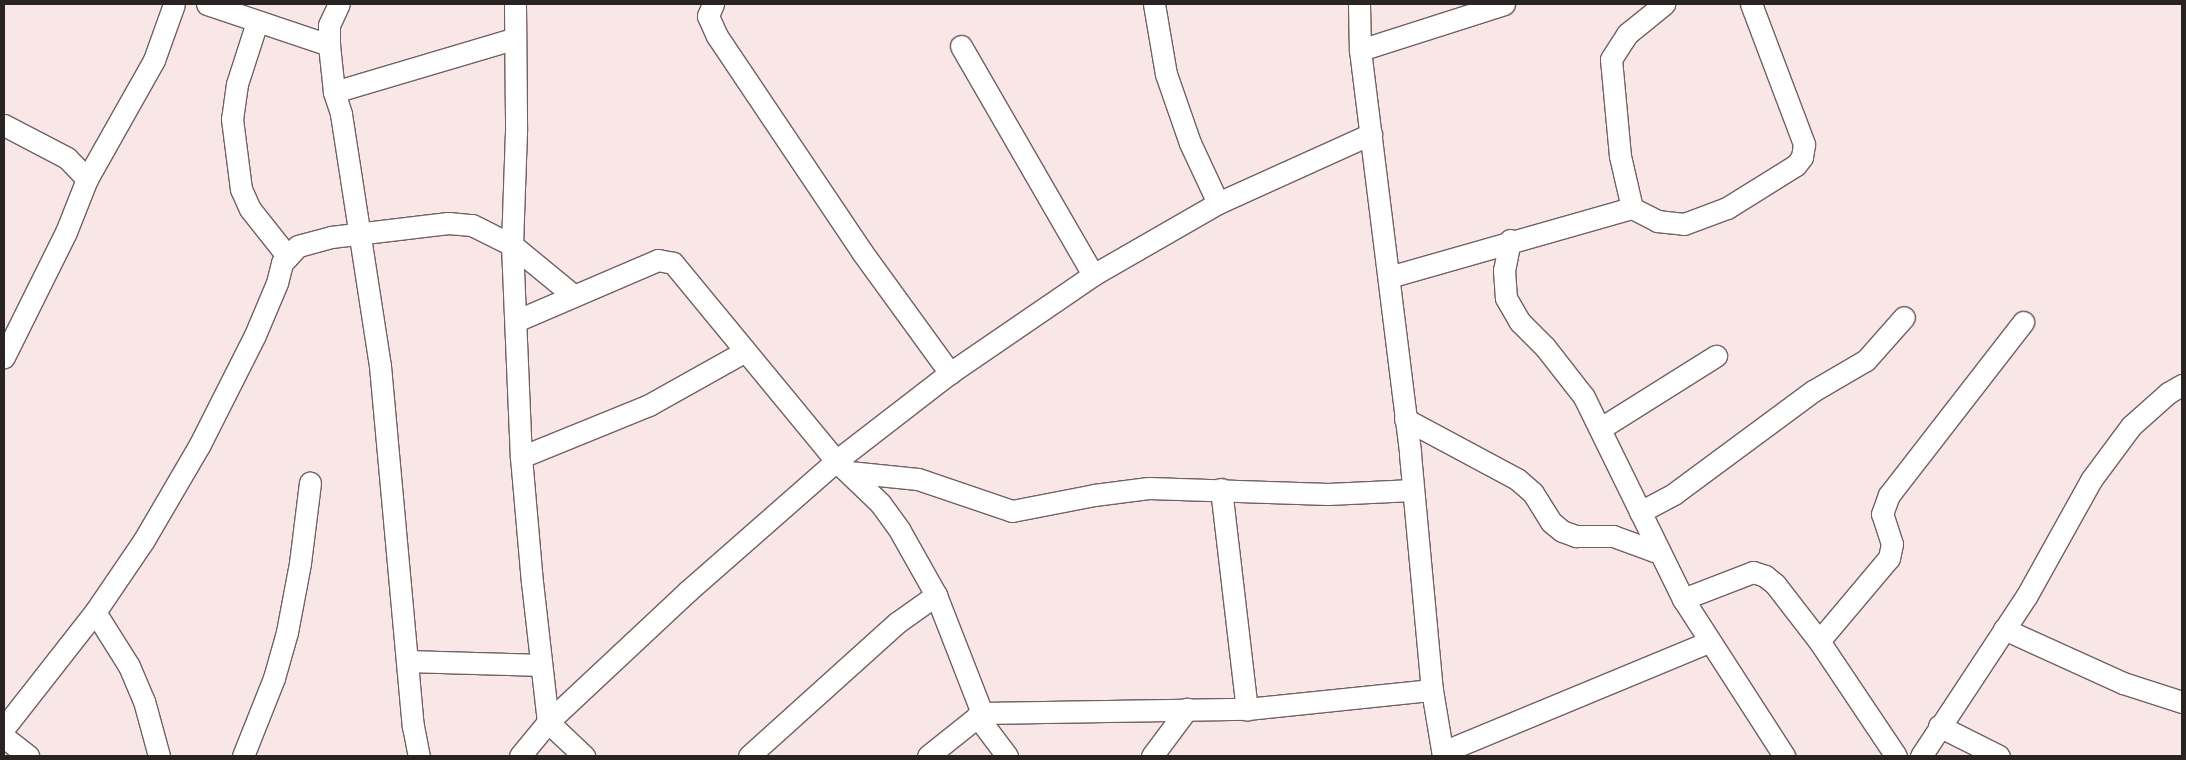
<!DOCTYPE html>
<html>
<head>
<meta charset="utf-8">
<style>
  body { margin:0 }
  #map { position:relative; width:2186px; height:760px; overflow:hidden; background:#f9e7e8; font-family:Literata,serif }
  div>[style] { position:absolute }
  [style*='--x'] { left:calc(var(--x)*1px); top:calc(var(--y)*1px); width:calc(var(--w)*1px); rotate:calc(var(--a)*1deg) }
  .roads { filter:drop-shadow(1px 0 #716163) drop-shadow(-1px 0 #716163) drop-shadow(0 1px #716163) drop-shadow(0 -1px #716163) }
  .minor>* { height:21px; margin:-10.5px; padding:0 10.5px; transform-origin:10.5px; border-radius:10.5px; background:#fff }
  span { translate:-50% -50%; white-space:nowrap; text-align:center; line-height:1.15; -webkit-text-stroke:4px #fff7f8; paint-order:stroke }
  .frame { position:absolute; inset:0; border:5px solid #292323; pointer-events:none }
</style>
</head>
<body>
<div id="map">
  <div class="roads">
    <div class="minor">
      <i style="--x:207;--y:4;--w:129;--a:18.6"></i>
      <i style="--x:329;--y:45;--w:47;--a:83.9"></i>
      <i style="--x:334;--y:92;--w:23;--a:72"></i>
      <i style="--x:341;--y:114;--w:255;--a:81.2"></i>
      <i style="--x:380;--y:366;--w:362;--a:84.8"></i>
      <i style="--x:413;--y:726;--w:31;--a:79"></i>
      <i style="--x:515;--y:4;--w:127;--a:89.5"></i>
      <i style="--x:516;--y:131;--w:114;--a:92"></i>
      <i style="--x:512;--y:245;--w:212;--a:87.6"></i>
      <i style="--x:521;--y:457;--w:125;--a:85"></i>
      <i style="--x:532;--y:582;--w:141;--a:83.5"></i>
      <i style="--x:548;--y:722;--w:50;--a:43.4"></i>
      <i style="--x:713;--y:4;--w:13;--a:113"></i>
      <i style="--x:708;--y:16;--w:22;--a:66"></i>
      <i style="--x:717;--y:36;--w:260;--a:56.1"></i>
      <i style="--x:862;--y:252;--w:150;--a:54"></i>
      <i style="--x:1154;--y:4;--w:71;--a:80.3"></i>
      <i style="--x:1166;--y:74;--w:73;--a:70.8"></i>
      <i style="--x:1190;--y:143;--w:66;--a:65"></i>
      <i style="--x:1359;--y:4;--w:46;--a:88.8"></i>
      <i style="--x:1360;--y:50;--w:407;--a:82.9"></i>
      <i style="--x:1410;--y:454;--w:237;--a:84.7"></i>
      <i style="--x:1432;--y:690;--w:67;--a:80.5"></i>
      <i style="--x:257;--y:22;--w:65;--a:107.9"></i>
      <i style="--x:237;--y:84;--w:35;--a:98"></i>
      <i style="--x:232;--y:119;--w:71;--a:82.7"></i>
      <i style="--x:241;--y:189;--w:22;--a:66"></i>
      <i style="--x:250;--y:209;--w:61;--a:51.6"></i>
      <i style="--x:329;--y:45;--w:20;--a:-90"></i>
      <i style="--x:329;--y:25;--w:23;--a:-65"></i>
      <i style="--x:961;--y:46;--w:264;--a:60"></i>
      <i style="--x:1360;--y:50;--w:151;--a:-17.7"></i>
      <i style="--x:334;--y:92;--w:187;--a:-16.5"></i>
      <i style="--x:4;--y:125;--w:71;--a:27.6"></i>
      <i style="--x:67;--y:158;--w:29;--a:46"></i>
      <i style="--x:87;--y:179;--w:57;--a:111.6"></i>
      <i style="--x:66;--y:232;--w:140;--a:116.4"></i>
      <i style="--x:87;--y:179;--w:137;--a:-60.6"></i>
      <i style="--x:154;--y:60;--w:59;--a:-70.3"></i>
      <i style="--x:1632;--y:208;--w:28;--a:27"></i>
      <i style="--x:1657;--y:221;--w:27;--a:6"></i>
      <i style="--x:1684;--y:224;--w:46;--a:-20.4"></i>
      <i style="--x:1727;--y:208;--w:81;--a:-31.9"></i>
      <i style="--x:1796;--y:165;--w:10;--a:-53"></i>
      <i style="--x:1802;--y:157;--w:13;--a:-81"></i>
      <i style="--x:1804;--y:144;--w:150;--a:-110.7"></i>
      <i style="--x:1510;--y:240;--w:31;--a:101"></i>
      <i style="--x:1504;--y:270;--w:28;--a:86"></i>
      <i style="--x:1506;--y:298;--w:28;--a:60"></i>
      <i style="--x:1520;--y:322;--w:35;--a:45"></i>
      <i style="--x:1545;--y:347;--w:63;--a:52"></i>
      <i style="--x:1584;--y:397;--w:225;--a:63.9"></i>
      <i style="--x:1683;--y:599;--w:187;--a:57.2"></i>
      <i style="--x:1389;--y:277;--w:253;--a:-15.9"></i>
      <i style="--x:1632;--y:208;--w:53;--a:-103"></i>
      <i style="--x:1620;--y:156;--w:97;--a:-95.3"></i>
      <i style="--x:1611;--y:59;--w:30;--a:-57"></i>
      <i style="--x:1627;--y:34;--w:48;--a:-39"></i>
      <i style="--x:518;--y:320;--w:152;--a:-23.2"></i>
      <i style="--x:658;--y:260;--w:15;--a:11"></i>
      <i style="--x:673;--y:263;--w:256;--a:50.5"></i>
      <i style="--x:836;--y:461;--w:61;--a:43.7"></i>
      <i style="--x:880;--y:503;--w:34;--a:54"></i>
      <i style="--x:900;--y:531;--w:73;--a:60.6"></i>
      <i style="--x:936;--y:595;--w:127;--a:68.7"></i>
      <i style="--x:982;--y:713;--w:265;--a:-0.9"></i>
      <i style="--x:1247;--y:709;--w:186;--a:-5.9"></i>
      <i style="--x:1405;--y:419;--w:127;--a:28.2"></i>
      <i style="--x:1517;--y:479;--w:21;--a:41"></i>
      <i style="--x:1533;--y:493;--w:34;--a:58"></i>
      <i style="--x:1551;--y:522;--w:14;--a:39"></i>
      <i style="--x:1562;--y:531;--w:15;--a:20"></i>
      <i style="--x:1576;--y:536;--w:37;--a:0"></i>
      <i style="--x:1613;--y:536;--w:50;--a:19.9"></i>
      <i style="--x:1601;--y:428;--w:136;--a:-32.1"></i>
      <i style="--x:521;--y:457;--w:138;--a:-22.1"></i>
      <i style="--x:649;--y:405;--w:109;--a:-29.2"></i>
      <i style="--x:849;--y:472;--w:69;--a:5.8"></i>
      <i style="--x:918;--y:479;--w:99;--a:18.8"></i>
      <i style="--x:1012;--y:511;--w:84;--a:-11"></i>
      <i style="--x:1094;--y:495;--w:55;--a:-7.3"></i>
      <i style="--x:1149;--y:488;--w:179;--a:1.9"></i>
      <i style="--x:1328;--y:494;--w:85;--a:-2.7"></i>
      <i style="--x:1221;--y:489;--w:222;--a:83.3"></i>
      <i style="--x:1640;--y:512;--w:40;--a:-28"></i>
      <i style="--x:1675;--y:493;--w:172;--a:-36.5"></i>
      <i style="--x:1813;--y:391;--w:61;--a:-30.3"></i>
      <i style="--x:1866;--y:360;--w:57;--a:-48.5"></i>
      <i style="--x:1683;--y:599;--w:75;--a:-21.1"></i>
      <i style="--x:1753;--y:572;--w:13;--a:18"></i>
      <i style="--x:1765;--y:576;--w:13;--a:39"></i>
      <i style="--x:1775;--y:584;--w:72;--a:52.3"></i>
      <i style="--x:1819;--y:641;--w:138;--a:56.2"></i>
      <i style="--x:95;--y:612;--w:64;--a:57.8"></i>
      <i style="--x:129;--y:666;--w:38;--a:67"></i>
      <i style="--x:144;--y:701;--w:57;--a:74.7"></i>
      <i style="--x:2004;--y:629;--w:131;--a:24.4"></i>
      <i style="--x:2123;--y:683;--w:62;--a:17.9"></i>
      <i style="--x:1819;--y:641;--w:109;--a:-49.9"></i>
      <i style="--x:1889;--y:558;--w:14;--a:-78"></i>
      <i style="--x:1892;--y:544;--w:32;--a:-108"></i>
      <i style="--x:1882;--y:514;--w:20;--a:-70"></i>
      <i style="--x:1889;--y:495;--w:219;--a:-52.2"></i>
      <i style="--x:408;--y:661;--w:133;--a:1.7"></i>
      <i style="--x:977;--y:716;--w:50;--a:53.1"></i>
      <i style="--x:1939;--y:726;--w:67;--a:26.6"></i>
      <i style="--x:4;--y:728;--w:147;--a:-51.9"></i>
      <i style="--x:95;--y:612;--w:87;--a:-55.8"></i>
      <i style="--x:144;--y:540;--w:109;--a:-59.7"></i>
      <i style="--x:199;--y:446;--w:124;--a:-63.2"></i>
      <i style="--x:255;--y:335;--w:56;--a:-67.1"></i>
      <i style="--x:277;--y:283;--w:21;--a:-76"></i>
      <i style="--x:282;--y:263;--w:23;--a:-47"></i>
      <i style="--x:298;--y:246;--w:34;--a:-15"></i>
      <i style="--x:331;--y:237;--w:118;--a:-6.8"></i>
      <i style="--x:448;--y:223;--w:24;--a:5"></i>
      <i style="--x:472;--y:225;--w:45;--a:26.6"></i>
      <i style="--x:512;--y:245;--w:79;--a:39.3"></i>
      <i style="--x:4;--y:737;--w:31;--a:38"></i>
      <i style="--x:1443;--y:752;--w:287;--a:-22.5"></i>
      <i style="--x:243;--y:756;--w:84;--a:-68.3"></i>
      <i style="--x:274;--y:678;--w:48;--a:-74.2"></i>
      <i style="--x:287;--y:632;--w:70;--a:-79.3"></i>
      <i style="--x:300;--y:563;--w:81;--a:-82.9"></i>
      <i style="--x:520;--y:756;--w:44;--a:-50.5"></i>
      <i style="--x:548;--y:722;--w:192;--a:-43.1"></i>
      <i style="--x:688;--y:591;--w:197;--a:-41.3"></i>
      <i style="--x:836;--y:461;--w:144;--a:-37.7"></i>
      <i style="--x:950;--y:373;--w:173;--a:-34.4"></i>
      <i style="--x:1093;--y:275;--w:144;--a:-29.9"></i>
      <i style="--x:1218;--y:203;--w:168;--a:-24.3"></i>
      <i style="--x:749;--y:756;--w:200;--a:-42"></i>
      <i style="--x:898;--y:622;--w:47;--a:-35.4"></i>
      <i style="--x:928;--y:756;--w:69;--a:-38.5"></i>
      <i style="--x:1152;--y:756;--w:59;--a:-53.3"></i>
      <i style="--x:1921;--y:756;--w:191;--a:-56.6"></i>
      <i style="--x:2026;--y:597;--w:134;--a:-60.9"></i>
      <i style="--x:2091;--y:480;--w:67;--a:-53.5"></i>
      <i style="--x:2131;--y:426;--w:50;--a:-41.7"></i>
      <i style="--x:2168;--y:393;--w:16;--a:-30"></i>
    </div>
  </div>
  <div class="frame"></div>
</div>
</body>
</html>
